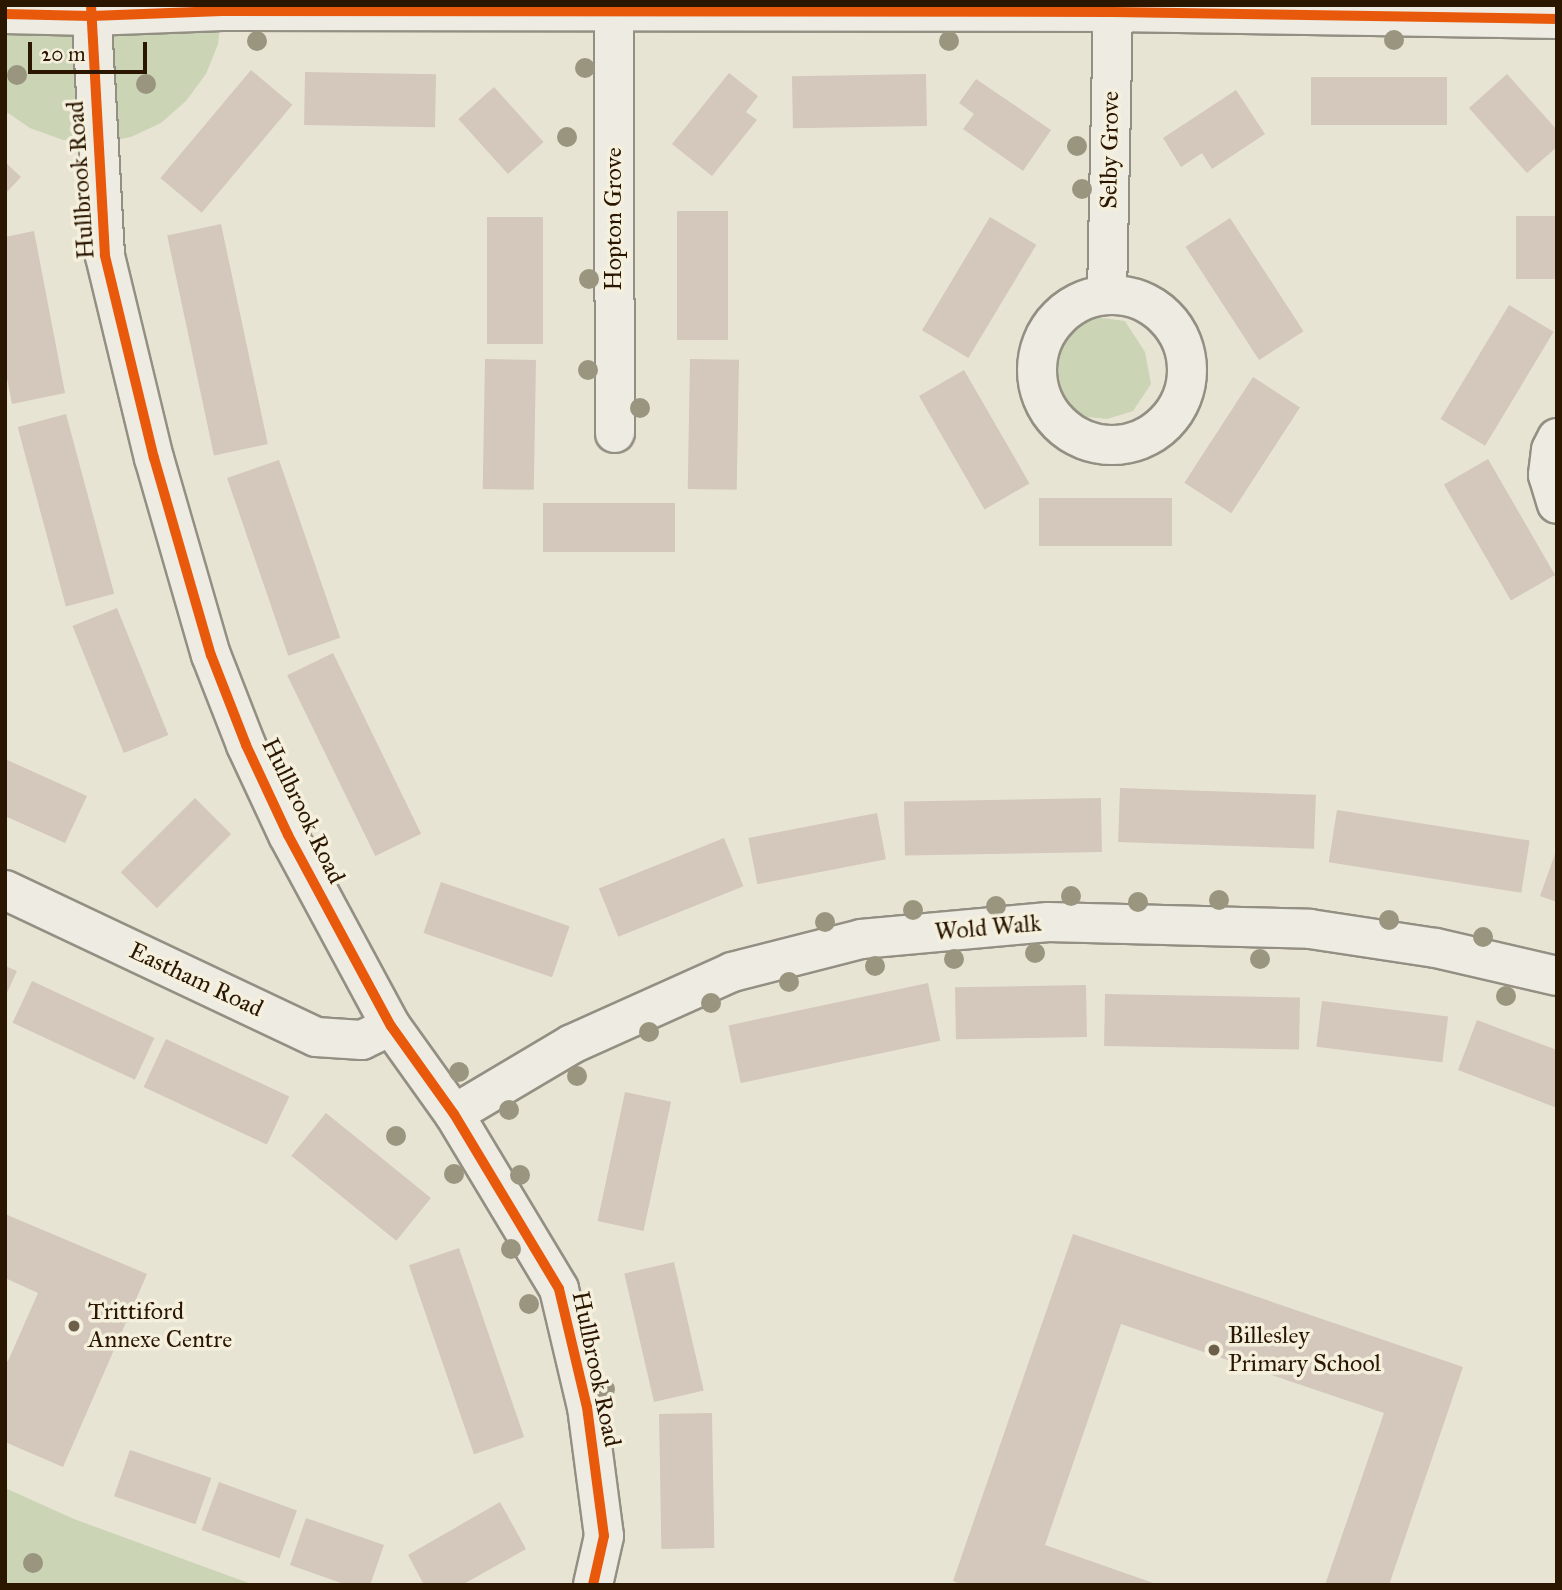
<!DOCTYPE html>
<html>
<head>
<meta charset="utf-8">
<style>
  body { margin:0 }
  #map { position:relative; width:1562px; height:1590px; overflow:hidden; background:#e8e4d4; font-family:"IM FELL Great Primer",serif }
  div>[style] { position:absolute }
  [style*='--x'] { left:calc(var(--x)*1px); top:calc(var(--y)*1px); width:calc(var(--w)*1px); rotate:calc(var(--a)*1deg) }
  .green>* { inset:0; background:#cbd4b5 }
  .building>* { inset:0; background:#d4c7bb; transform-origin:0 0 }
  .roads { filter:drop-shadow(2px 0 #948f83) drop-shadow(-2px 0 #948f83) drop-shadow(0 2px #948f83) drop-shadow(0 -2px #948f83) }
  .minor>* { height:38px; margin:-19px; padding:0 19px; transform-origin:19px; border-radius:19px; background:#edebe2 }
  .minor>.ring { margin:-19px; padding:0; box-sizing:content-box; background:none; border:38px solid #edebe2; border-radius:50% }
  .cycleway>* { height:10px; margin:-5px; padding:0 5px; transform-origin:5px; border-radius:5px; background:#e8590c }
  .trees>* { width:20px; height:20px; margin:-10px; border-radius:50%; background:#9a957e }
  .dots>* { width:19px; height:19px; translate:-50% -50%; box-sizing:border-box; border:4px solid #f5f0de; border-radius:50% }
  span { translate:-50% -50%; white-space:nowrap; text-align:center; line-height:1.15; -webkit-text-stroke:7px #f5f0de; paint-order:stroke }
  .street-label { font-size:24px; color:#2b1700 }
  .poi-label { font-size:24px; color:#2b1700 }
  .left { translate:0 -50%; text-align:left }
  .frame { position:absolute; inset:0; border:7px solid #2b1700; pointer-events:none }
  .scale { position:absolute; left:28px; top:42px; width:119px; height:32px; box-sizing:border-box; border:4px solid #2b1700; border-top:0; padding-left:9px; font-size:21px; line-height:24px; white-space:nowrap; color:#2b1700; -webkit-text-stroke:5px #f5f0de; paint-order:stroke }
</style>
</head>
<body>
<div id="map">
  <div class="green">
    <i style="clip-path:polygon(5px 5px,222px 11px,218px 44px,206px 74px,186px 101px,161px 123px,131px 137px,99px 143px,63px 140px,30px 128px,5px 111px)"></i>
    <i style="clip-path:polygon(1095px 317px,1125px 321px,1145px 352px,1151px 384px,1133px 411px,1107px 419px,1078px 416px,1056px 393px,1052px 368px,1059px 342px)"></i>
    <i style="clip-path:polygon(5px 1488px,74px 1519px,254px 1585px,13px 1585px,5px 1582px)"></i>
  </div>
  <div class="building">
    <i style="left:251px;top:70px;width:54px;height:141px;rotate:40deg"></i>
    <i style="left:305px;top:72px;width:131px;height:53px;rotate:1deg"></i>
    <i style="clip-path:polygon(729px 73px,758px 96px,746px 112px,757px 120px,712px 176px,672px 144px)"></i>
    <i style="left:926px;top:74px;width:52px;height:134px;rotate:89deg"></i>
    <i style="clip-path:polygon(1507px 74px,1557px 130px,1557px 147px,1527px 173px,1469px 108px)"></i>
    <i style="left:1311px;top:77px;width:136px;height:48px"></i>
    <i style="clip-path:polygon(976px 79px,1051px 130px,1023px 171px,963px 129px,974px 114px,959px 103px)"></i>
    <i style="left:494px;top:87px;width:74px;height:48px;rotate:48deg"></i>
    <i style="clip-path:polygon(1236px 90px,1265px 134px,1212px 169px,1202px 153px,1181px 167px,1163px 138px)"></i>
    <i style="clip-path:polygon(5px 162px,21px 177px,5px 194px)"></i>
    <i style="left:677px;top:211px;width:51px;height:129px"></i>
    <i style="left:1516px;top:216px;width:41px;height:63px"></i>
    <i style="left:487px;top:217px;width:56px;height:127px"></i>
    <i style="left:990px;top:217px;width:54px;height:132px;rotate:31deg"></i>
    <i style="left:1230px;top:218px;width:135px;height:53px;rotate:57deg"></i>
    <i style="left:221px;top:224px;width:225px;height:55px;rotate:78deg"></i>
    <i style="clip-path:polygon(34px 231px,65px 393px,12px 404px,5px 368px,5px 237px)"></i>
    <i style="left:1509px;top:305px;width:52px;height:133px;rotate:31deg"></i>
    <i style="left:485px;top:359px;width:51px;height:130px;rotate:1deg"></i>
    <i style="left:690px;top:359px;width:49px;height:130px;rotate:1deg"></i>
    <i style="left:964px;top:370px;width:131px;height:52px;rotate:60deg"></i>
    <i style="left:1253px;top:377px;width:56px;height:126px;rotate:33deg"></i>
    <i style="left:66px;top:414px;width:186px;height:50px;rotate:75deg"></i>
    <i style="left:1488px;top:459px;width:134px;height:51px;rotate:60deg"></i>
    <i style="left:279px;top:460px;width:188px;height:55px;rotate:71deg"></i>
    <i style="left:1039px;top:498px;width:133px;height:48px"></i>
    <i style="left:543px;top:503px;width:132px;height:49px"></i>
    <i style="left:117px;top:608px;width:137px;height:48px;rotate:68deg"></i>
    <i style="left:333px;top:653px;width:201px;height:51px;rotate:64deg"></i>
    <i style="clip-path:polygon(5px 759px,87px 796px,65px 843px,5px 816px)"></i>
    <i style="left:1120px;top:788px;width:196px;height:54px;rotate:2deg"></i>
    <i style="left:195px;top:798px;width:51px;height:105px;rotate:45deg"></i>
    <i style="left:1101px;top:798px;width:54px;height:197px;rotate:89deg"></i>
    <i style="left:1337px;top:810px;width:195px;height:53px;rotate:9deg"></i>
    <i style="left:877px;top:813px;width:47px;height:131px;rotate:79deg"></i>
    <i style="left:724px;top:838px;width:52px;height:135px;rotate:68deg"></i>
    <i style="clip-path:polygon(1556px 851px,1557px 851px,1557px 902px,1540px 896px)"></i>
    <i style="left:441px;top:882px;width:136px;height:54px;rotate:19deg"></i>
    <i style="clip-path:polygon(5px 966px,17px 971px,5px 997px)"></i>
    <i style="left:32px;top:981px;width:135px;height:46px;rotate:25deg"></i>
    <i style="left:928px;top:983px;width:59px;height:204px;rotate:78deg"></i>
    <i style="left:1086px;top:985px;width:52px;height:131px;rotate:89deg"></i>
    <i style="left:1105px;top:994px;width:195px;height:52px;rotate:1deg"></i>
    <i style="left:1322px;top:1001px;width:127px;height:46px;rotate:7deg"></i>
    <i style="clip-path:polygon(1477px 1020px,1557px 1050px,1557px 1108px,1458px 1070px)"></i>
    <i style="left:166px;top:1039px;width:136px;height:53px;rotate:25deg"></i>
    <i style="left:625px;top:1092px;width:47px;height:132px;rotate:12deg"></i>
    <i style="left:326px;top:1113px;width:135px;height:55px;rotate:39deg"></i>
    <i style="clip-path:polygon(5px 1214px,147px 1274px,63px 1467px,5px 1442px,5px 1360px,8px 1361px,38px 1293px,5px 1278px)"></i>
    <i style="clip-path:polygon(1073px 1234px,1463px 1367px,1389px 1585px,1325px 1585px,1384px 1413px,1121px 1324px,1045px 1545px,1159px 1585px,963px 1585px,953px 1581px)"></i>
    <i style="left:459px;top:1248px;width:200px;height:53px;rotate:71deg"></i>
    <i style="left:674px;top:1262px;width:132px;height:51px;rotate:77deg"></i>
    <i style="left:712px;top:1413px;width:135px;height:53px;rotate:89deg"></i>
    <i style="left:130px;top:1450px;width:86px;height:49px;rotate:19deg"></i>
    <i style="left:219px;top:1482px;width:83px;height:51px;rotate:20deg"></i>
    <i style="clip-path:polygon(500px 1502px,526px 1549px,462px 1585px,424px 1585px,408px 1555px)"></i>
    <i style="clip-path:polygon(306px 1518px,384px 1545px,370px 1585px,347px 1585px,290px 1565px)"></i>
  </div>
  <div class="roads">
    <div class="minor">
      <i style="--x:91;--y:5;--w:251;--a:86.8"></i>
      <i style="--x:105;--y:256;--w:208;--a:76.4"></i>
      <i style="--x:154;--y:458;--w:205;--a:73.9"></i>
      <i style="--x:211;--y:655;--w:97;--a:68.7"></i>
      <i style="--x:246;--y:745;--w:99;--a:65"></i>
      <i style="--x:288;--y:835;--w:217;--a:61.7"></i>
      <i style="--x:391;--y:1026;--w:108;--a:54.4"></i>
      <i style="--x:454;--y:1114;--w:204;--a:59"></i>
      <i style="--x:559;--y:1289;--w:121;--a:76.7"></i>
      <i style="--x:587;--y:1407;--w:130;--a:82.5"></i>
      <i style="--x:604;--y:1536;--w:50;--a:102.7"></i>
      <i style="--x:614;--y:5;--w:428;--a:89.9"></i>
      <i style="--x:5;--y:14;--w:86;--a:1.3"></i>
      <i style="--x:91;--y:16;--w:131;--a:-2.2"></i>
      <i style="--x:222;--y:11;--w:891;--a:0.06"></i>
      <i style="--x:1113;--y:12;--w:444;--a:0.9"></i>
      <i style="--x:1107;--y:295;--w:290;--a:-88.8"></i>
      <i class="ring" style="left:1037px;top:295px;width:112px;height:112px"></i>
      <i style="--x:1557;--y:438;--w:13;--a:117"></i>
      <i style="--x:1551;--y:450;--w:25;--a:97"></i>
      <i style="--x:1548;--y:475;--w:30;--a:73"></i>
      <i style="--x:5;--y:890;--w:344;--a:25.3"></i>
      <i style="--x:316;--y:1037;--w:46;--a:3.7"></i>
      <i style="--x:362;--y:1040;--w:32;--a:-26"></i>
      <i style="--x:454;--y:1114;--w:137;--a:-30.7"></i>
      <i style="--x:572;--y:1044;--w:175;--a:-24.2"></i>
      <i style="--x:732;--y:972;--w:133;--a:-14.3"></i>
      <i style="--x:861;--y:939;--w:188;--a:-5.2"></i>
      <i style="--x:1048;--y:922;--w:262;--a:1.5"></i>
      <i style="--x:1310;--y:929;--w:127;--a:8.6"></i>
      <i style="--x:1436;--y:948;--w:124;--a:13"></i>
    </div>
  </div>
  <div class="cycleway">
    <i style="--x:91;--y:5;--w:251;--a:86.8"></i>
    <i style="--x:105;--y:256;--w:208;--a:76.4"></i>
    <i style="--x:154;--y:458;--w:205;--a:73.9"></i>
    <i style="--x:211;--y:655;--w:97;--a:68.7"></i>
    <i style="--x:246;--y:745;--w:99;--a:65"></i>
    <i style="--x:288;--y:835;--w:217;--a:61.7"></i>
    <i style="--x:391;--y:1026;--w:108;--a:54.4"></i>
    <i style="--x:454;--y:1114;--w:204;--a:59"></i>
    <i style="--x:559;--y:1289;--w:121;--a:76.7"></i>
    <i style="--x:587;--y:1407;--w:130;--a:82.5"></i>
    <i style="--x:604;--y:1536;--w:50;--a:102.7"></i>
    <i style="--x:5;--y:14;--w:86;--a:1.3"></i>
    <i style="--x:91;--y:16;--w:131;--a:-2.2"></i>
    <i style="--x:222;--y:11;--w:891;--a:0.06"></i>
    <i style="--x:1113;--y:12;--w:444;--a:0.9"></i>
  </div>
  <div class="trees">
    <i style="left:1394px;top:40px"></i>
    <i style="left:257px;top:41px"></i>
    <i style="left:949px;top:41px"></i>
    <i style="left:585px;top:68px"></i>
    <i style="left:17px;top:75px"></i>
    <i style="left:146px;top:84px"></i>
    <i style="left:567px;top:137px"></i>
    <i style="left:1077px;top:146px"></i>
    <i style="left:1082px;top:189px"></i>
    <i style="left:589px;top:279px"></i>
    <i style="left:588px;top:370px"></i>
    <i style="left:640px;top:408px"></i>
    <i style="left:1071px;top:896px"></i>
    <i style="left:1219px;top:900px"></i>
    <i style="left:1138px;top:902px"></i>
    <i style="left:996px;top:906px"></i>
    <i style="left:913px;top:910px"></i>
    <i style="left:1389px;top:920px"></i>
    <i style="left:825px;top:922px"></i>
    <i style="left:1483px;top:937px"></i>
    <i style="left:1035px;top:953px"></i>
    <i style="left:954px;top:959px"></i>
    <i style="left:1260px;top:959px"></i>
    <i style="left:875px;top:966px"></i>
    <i style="left:789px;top:982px"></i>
    <i style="left:1506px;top:996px"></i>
    <i style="left:711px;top:1003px"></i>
    <i style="left:649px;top:1032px"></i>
    <i style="left:459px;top:1072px"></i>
    <i style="left:577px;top:1076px"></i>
    <i style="left:509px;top:1110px"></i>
    <i style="left:396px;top:1136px"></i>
    <i style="left:454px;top:1174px"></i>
    <i style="left:520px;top:1175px"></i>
    <i style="left:511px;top:1249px"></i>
    <i style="left:529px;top:1304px"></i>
    <i style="left:605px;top:1389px"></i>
    <i style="left:33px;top:1563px"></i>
  </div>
  <div class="dots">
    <i style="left:74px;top:1326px;background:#6d5f4a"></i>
    <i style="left:1214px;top:1350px;background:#6d5f4a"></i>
  </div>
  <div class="street-label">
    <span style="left:1110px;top:150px;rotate:-89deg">Selby Grove</span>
    <span style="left:81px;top:180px;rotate:-94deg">Hullbrook Road</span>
    <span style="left:614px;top:219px;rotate:-90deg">Hopton Grove</span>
    <span style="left:303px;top:811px;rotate:64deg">Hullbrook Road</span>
    <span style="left:988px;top:928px;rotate:-5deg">Wold Walk</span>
    <span style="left:196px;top:980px;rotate:25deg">Eastham Road</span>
    <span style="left:596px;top:1369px;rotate:78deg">Hullbrook Road</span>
  </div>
  <div class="poi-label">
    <span class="left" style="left:88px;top:1326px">Trittiford<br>Annexe Centre</span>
    <span class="left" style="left:1228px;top:1350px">Billesley<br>Primary School</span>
  </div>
  <div class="frame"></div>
  <div class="scale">20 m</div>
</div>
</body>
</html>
